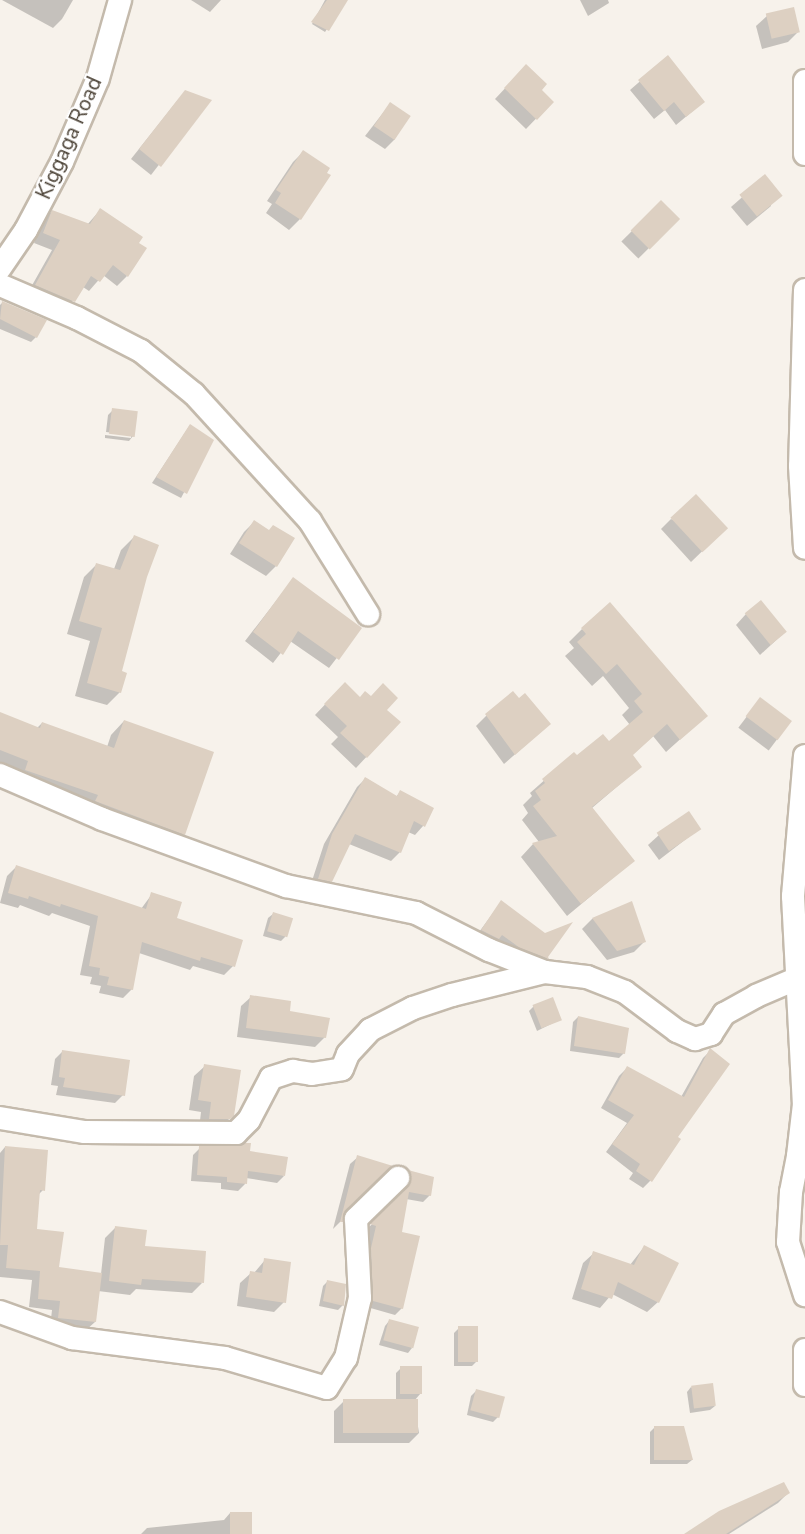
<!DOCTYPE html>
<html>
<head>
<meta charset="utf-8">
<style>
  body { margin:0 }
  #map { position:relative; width:805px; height:1534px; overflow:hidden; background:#f7f2eb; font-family:"Nunito Sans",sans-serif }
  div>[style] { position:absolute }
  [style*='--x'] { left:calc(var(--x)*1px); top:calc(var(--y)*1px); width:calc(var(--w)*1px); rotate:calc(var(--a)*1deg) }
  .shadow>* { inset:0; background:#0003; transform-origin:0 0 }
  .building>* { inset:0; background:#ddd0c2; transform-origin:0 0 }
  .roads { filter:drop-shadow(2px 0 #c4baac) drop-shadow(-2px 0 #c4baac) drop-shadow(0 2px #c4baac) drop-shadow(0 -2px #c4baac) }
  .street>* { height:22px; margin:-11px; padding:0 11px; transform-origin:11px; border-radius:11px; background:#fff }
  span { translate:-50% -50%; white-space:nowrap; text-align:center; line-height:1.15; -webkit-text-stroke:4.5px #fff; paint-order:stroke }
  .street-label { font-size:21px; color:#4c4337 }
</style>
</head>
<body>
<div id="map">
  <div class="shadow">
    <i style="clip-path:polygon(2px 0,73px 0,62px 19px,53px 28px)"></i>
    <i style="clip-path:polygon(191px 0,221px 0,210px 12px)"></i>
    <i style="clip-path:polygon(325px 0,346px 0,325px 32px,312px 24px)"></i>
    <i style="clip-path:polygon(580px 0,608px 0,609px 3px,588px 16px)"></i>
    <i style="clip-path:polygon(767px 16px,798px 32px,788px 42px,762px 49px,756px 26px)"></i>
    <i style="clip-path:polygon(668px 57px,694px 110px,676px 125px,665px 110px,654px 119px,630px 90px)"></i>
    <i style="clip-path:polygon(526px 66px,540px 90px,552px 102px,526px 129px,495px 99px)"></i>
    <i style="clip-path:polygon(209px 100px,151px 175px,131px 159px,177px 101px)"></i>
    <i style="clip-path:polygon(390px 104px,395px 139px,385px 149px,365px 136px)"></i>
    <i style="clip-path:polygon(303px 152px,329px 176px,300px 219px,289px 230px,266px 213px,272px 204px,267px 201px,293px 162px)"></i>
    <i style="clip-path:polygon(765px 177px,771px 206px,747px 226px,731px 207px)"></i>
    <i style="left:661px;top:202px;width:24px;height:56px;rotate:45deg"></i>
    <i style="clip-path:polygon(100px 210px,127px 276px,117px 286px,103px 275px,89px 291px,83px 287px,64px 312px,26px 296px,52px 250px,34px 243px,42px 222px,52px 211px,87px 225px)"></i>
    <i style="clip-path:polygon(3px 302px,36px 337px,31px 342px,0 329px,0 305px)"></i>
    <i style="clip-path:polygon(113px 410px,133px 436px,129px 441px,105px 438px,105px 435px,131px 438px,131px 435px,106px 432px,108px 415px)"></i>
    <i style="clip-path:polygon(190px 425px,212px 440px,181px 498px,152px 483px)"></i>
    <i style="clip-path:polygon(671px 519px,716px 538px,691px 562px,661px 529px)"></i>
    <i style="clip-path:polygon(254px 522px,276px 566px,266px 576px,230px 554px,244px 532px)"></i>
    <i style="clip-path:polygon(134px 537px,145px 577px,120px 672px,120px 692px,107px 705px,75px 696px,90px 641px,67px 634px,84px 577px,97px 564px,114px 569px,121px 550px)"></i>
    <i style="clip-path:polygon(293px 579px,360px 628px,329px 668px,290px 641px,273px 663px,245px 641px)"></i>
    <i style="clip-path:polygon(746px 614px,785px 632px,760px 655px,736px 625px)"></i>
    <i style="clip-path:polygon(582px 629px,706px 716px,666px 752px,653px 736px,631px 756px,640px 767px,592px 808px,633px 861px,567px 916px,521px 857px,533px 844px,539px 842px,522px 820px,528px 813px,523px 805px,532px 796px,530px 793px,574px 754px,576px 757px,609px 743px,630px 725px,622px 715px,629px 708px,603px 676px,592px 686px,565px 656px,574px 648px,569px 642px)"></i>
    <i style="clip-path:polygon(335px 694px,385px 710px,399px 722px,356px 768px,331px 744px,338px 737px,315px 715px)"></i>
    <i style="left:760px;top:699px;width:38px;height:36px;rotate:37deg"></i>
    <i style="clip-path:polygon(0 714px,37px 728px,42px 723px,107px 747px,111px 735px,124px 721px,184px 834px,170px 848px,0 769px)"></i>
    <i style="clip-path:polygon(487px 715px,538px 734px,504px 764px,476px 726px)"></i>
    <i style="clip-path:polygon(366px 778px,396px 797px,400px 792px,432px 809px,423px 826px,415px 835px,408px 832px,400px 852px,391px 861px,349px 844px,331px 881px,322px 890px,310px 887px,324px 844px,357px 787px)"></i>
    <i style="clip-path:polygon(699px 829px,659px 860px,648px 845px,659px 835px)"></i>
    <i style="clip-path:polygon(16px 867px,141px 909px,152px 894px,176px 919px,233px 966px,224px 975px,193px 966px,190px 970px,139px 953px,132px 989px,123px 998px,99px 993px,101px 986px,90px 984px,92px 977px,80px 975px,90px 926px,52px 913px,49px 916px,20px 905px,18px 908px,0 903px,7px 876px)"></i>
    <i style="clip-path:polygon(501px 902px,546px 957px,540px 966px,474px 939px)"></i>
    <i style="clip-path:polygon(631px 903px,644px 942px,634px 952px,607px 960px,582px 929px,592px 919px)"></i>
    <i style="clip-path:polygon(273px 914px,291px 919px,285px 937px,281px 941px,263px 936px,268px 918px)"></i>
    <i style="clip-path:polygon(251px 997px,288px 1012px,325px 1037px,315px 1047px,237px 1037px,241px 1006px)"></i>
    <i style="clip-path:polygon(534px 1006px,561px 1019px,537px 1031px,529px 1011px)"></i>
    <i style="clip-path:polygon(578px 1017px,624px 1053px,619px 1058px,570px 1051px,573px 1022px)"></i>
    <i style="clip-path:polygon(711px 1050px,676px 1138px,650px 1181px,643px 1188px,629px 1179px,633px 1173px,606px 1152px,627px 1123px,601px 1108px,619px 1076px,627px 1068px,681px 1097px,703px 1058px)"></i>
    <i style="clip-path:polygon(63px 1051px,123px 1095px,115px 1103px,56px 1095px,58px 1086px,51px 1085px,55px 1059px)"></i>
    <i style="clip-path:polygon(205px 1066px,233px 1115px,219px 1129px,199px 1129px,201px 1112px,189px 1110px,194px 1076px)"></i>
    <i style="clip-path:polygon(5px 1147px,43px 1190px,38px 1195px,35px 1230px,57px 1268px,101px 1274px,105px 1238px,115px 1228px,202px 1283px,192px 1293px,136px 1289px,130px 1295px,98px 1291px,95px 1322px,85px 1331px,50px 1327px,52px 1310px,29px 1307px,32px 1280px,0 1277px,0 1153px)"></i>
    <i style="clip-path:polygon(200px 1148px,248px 1152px,284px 1176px,277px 1183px,246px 1178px,245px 1184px,238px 1191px,221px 1189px,221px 1183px,191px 1181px,193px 1155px)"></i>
    <i style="clip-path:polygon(358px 1157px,341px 1221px,333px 1229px,350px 1164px)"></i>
    <i style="clip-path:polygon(409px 1171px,430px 1195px,423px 1202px,406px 1199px,400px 1233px,402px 1308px,395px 1315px,367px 1307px,365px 1256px,370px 1233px,365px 1231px,401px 1196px,405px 1189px,402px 1178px)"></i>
    <i style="clip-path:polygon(644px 1247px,658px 1302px,647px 1312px,612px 1294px,600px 1308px,572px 1299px,583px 1263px,594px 1253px,630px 1265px)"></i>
    <i style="clip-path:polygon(265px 1260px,284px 1302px,274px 1312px,237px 1306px,240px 1283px,251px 1273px,254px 1273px)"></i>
    <i style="clip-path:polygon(327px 1282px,343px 1305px,338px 1310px,319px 1306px,323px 1286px)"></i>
    <i style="clip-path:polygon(389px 1321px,412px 1348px,408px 1353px,379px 1345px,385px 1326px)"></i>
    <i style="clip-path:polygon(459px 1328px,477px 1361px,472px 1366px,454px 1366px,454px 1333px)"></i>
    <i style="clip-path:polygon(401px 1368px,421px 1393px,414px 1401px,419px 1433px,409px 1443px,334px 1443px,334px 1411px,344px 1401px,396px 1401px,396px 1373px)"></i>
    <i style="clip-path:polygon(691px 1387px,715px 1406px,710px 1410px,690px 1413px,687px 1392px)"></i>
    <i style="clip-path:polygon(476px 1391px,498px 1417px,493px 1422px,467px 1415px,471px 1396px)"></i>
    <i style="clip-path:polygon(655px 1427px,692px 1460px,687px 1464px,650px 1464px,650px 1432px)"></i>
    <i style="clip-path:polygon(788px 1493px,778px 1503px,729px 1534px,689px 1534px)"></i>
    <i style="clip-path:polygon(230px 1513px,250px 1534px,141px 1534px,147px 1528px,224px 1520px)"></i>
  </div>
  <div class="building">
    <i style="clip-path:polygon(327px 0,348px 0,329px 31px,311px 22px)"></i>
    <i style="left:794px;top:7px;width:26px;height:29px;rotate:77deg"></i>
    <i style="clip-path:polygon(668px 55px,705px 102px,686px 117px,674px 102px,664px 111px,638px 80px)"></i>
    <i style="clip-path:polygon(526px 64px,547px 84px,542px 90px,554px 102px,537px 120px,504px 88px)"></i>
    <i style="clip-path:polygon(185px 90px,212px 100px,161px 167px,139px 149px)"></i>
    <i style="left:390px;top:102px;width:25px;height:29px;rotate:34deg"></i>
    <i style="clip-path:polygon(303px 150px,330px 168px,327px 173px,331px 175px,301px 220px,275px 203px,281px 193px,276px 190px)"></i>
    <i style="left:765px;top:174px;width:28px;height:33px;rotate:51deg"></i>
    <i style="left:661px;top:200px;width:27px;height:43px;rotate:45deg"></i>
    <i style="clip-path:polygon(100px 208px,143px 237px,139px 243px,147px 248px,128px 277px,113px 265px,100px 282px,91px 276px,75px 302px,35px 285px,60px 240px,43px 233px,52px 210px,90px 224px)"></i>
    <i style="clip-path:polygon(2px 301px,47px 320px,37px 338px,0 319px)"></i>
    <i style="left:112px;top:408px;width:26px;height:26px;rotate:7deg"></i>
    <i style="clip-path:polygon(190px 424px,214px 440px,187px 494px,156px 477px)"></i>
    <i style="left:696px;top:494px;width:47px;height:35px;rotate:47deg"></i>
    <i style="clip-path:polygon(254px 520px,269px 530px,273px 525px,295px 538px,277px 567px,239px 543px)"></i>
    <i style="clip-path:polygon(134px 535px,159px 545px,147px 577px,122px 671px,127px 673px,121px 693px,87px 683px,102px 628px,79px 621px,96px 563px,120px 570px)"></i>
    <i style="clip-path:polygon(293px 577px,362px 628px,339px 660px,298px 631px,283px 655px,253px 632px)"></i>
    <i style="left:761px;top:600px;width:41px;height:21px;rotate:51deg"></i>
    <i style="clip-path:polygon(610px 602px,708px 716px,680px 740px,667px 724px,633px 755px,642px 767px,592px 807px,635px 861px,581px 904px,532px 843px,557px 836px,533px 806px,541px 800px,535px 791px,545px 783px,542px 779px,574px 752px,577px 755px,603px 734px,609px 741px,643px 712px,634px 701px,642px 694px,617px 664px,606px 674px,577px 642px,586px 634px,581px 628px)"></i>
    <i style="clip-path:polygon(345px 682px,360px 697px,365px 691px,371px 696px,383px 683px,398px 698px,387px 710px,401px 722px,367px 758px,340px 733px,347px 726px,324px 704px)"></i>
    <i style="clip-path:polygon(513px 691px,519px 698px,525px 693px,551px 724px,515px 755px,485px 714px)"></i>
    <i style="left:760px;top:697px;width:40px;height:24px;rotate:37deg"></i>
    <i style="clip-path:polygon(0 712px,40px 728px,42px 722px,114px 748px,124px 720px,214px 752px,185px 835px,95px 801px,98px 795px,25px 770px,28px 761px,0 750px)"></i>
    <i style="clip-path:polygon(365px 777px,397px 796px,400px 790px,434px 808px,425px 827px,414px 821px,401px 853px,355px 834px,332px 882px,318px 879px,332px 834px)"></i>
    <i style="left:689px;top:811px;width:22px;height:39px;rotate:56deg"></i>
    <i style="clip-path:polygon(16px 865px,146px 909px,151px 892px,182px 902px,177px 918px,243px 940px,235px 967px,201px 957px,200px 961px,142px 942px,133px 990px,107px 985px,109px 977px,99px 975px,100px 968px,89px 966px,98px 916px,61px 904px,60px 907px,29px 896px,28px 899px,8px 893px)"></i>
    <i style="clip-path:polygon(501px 900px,545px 933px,573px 922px,548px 957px,549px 959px,520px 948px,502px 935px,499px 939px,481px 930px)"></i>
    <i style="clip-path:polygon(632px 901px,646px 942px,617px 951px,592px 918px)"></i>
    <i style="left:273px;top:912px;width:21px;height:20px;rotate:17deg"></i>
    <i style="clip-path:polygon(250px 995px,291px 1001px,290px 1011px,330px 1018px,326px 1038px,246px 1028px)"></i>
    <i style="left:553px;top:997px;width:25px;height:22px;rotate:69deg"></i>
    <i style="clip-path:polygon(578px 1016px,629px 1028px,625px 1054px,574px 1046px)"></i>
    <i style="clip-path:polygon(710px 1048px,730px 1064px,678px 1137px,681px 1139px,652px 1182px,636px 1171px,640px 1164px,612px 1144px,634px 1115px,608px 1100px,627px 1066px,684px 1097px)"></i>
    <i style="clip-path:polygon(62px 1050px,130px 1060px,125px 1096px,63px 1087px,65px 1078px,59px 1077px)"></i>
    <i style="clip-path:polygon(204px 1064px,241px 1070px,234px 1116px,230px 1119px,209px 1119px,211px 1102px,198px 1100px)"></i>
    <i style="clip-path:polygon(245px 1143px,251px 1143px,250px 1151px,288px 1157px,285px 1176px,248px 1171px,247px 1184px,227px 1182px,227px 1177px,197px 1175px,199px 1146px,236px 1146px)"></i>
    <i style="clip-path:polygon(5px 1146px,48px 1150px,45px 1191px,40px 1190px,37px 1229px,64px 1232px,59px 1267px,102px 1273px,96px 1322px,58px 1318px,60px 1301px,38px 1299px,40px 1271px,6px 1268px,8px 1245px,0 1245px)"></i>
    <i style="clip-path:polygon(357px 1155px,393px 1166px,347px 1209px,343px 1222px,340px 1222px)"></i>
    <i style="clip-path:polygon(408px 1170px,434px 1177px,431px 1196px,409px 1192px,402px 1232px,420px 1236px,403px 1309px,373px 1301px,371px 1248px,376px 1226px,370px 1224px,408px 1187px,411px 1181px)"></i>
    <i style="clip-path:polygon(115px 1226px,147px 1230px,145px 1246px,206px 1251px,204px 1283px,142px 1279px,141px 1285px,109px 1281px)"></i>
    <i style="clip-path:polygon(644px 1245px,679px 1263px,659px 1303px,618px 1282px,612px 1299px,581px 1289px,593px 1251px,634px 1265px)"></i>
    <i style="clip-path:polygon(264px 1258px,291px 1262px,286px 1303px,246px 1297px,250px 1271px,262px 1273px)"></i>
    <i style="clip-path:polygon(327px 1280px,346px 1284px,344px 1306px,323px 1301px)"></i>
    <i style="left:389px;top:1319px;width:31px;height:22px;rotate:15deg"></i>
    <i style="left:478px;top:1326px;width:36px;height:20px;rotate:90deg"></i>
    <i style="left:400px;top:1366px;width:22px;height:28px"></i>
    <i style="left:713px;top:1383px;width:23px;height:22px;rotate:83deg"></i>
    <i style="left:476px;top:1389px;width:30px;height:22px;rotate:15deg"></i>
    <i style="left:343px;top:1399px;width:75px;height:34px"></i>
    <i style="clip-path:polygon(654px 1426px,684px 1426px,693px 1460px,654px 1460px)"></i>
    <i style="clip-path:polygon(784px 1482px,790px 1493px,726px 1534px,684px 1534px,719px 1511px)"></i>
    <i style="left:230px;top:1512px;width:22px;height:22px"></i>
  </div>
  <div class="roads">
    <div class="street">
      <i style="--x:805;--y:81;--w:73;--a:90"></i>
      <i style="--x:0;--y:268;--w:46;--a:-55.6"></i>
      <i style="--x:26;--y:230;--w:77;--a:-62.1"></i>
      <i style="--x:62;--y:162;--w:91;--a:-66.8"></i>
      <i style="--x:98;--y:78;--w:81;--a:-74.2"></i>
      <i style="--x:0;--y:285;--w:84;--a:23.2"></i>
      <i style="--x:77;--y:318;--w:72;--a:27.3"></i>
      <i style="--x:141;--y:351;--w:68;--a:39.1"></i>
      <i style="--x:194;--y:394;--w:172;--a:47.6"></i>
      <i style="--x:310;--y:521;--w:110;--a:58.1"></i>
      <i style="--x:805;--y:290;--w:176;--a:91.6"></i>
      <i style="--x:800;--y:466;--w:82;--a:86.5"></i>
      <i style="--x:805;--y:756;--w:141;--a:94.9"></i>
      <i style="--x:793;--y:896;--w:208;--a:87"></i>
      <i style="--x:804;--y:1104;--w:52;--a:96.6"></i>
      <i style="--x:798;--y:1156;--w:37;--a:101"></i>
      <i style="--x:791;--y:1192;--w:50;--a:93.4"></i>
      <i style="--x:788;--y:1242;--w:56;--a:72.2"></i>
      <i style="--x:0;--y:775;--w:111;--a:23.3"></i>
      <i style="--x:102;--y:819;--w:196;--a:20"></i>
      <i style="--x:286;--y:886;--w:133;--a:11.7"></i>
      <i style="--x:416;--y:913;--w:82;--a:26.9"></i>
      <i style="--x:489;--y:950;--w:60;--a:21.4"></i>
      <i style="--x:0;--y:1118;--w:86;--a:9.4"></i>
      <i style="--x:85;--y:1132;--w:151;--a:0.4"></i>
      <i style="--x:236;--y:1133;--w:18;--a:-45"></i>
      <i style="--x:249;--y:1120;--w:47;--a:-62.4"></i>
      <i style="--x:271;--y:1078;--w:23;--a:-18"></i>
      <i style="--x:293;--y:1071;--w:19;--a:9"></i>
      <i style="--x:312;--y:1074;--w:30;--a:-9"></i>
      <i style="--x:342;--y:1069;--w:16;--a:-68"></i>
      <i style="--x:348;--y:1054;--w:33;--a:-47"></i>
      <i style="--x:370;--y:1030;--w:48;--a:-27.1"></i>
      <i style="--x:413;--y:1008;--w:41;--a:-18.4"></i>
      <i style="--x:452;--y:995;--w:96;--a:-13.9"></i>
      <i style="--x:545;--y:972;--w:42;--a:6.8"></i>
      <i style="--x:587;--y:977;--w:41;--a:21.5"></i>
      <i style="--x:625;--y:992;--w:65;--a:36.9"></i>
      <i style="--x:677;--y:1031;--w:20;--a:24"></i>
      <i style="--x:695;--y:1039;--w:17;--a:-17"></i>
      <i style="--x:711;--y:1034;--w:24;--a:-57"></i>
      <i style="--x:724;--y:1014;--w:37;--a:-29"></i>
      <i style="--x:756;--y:996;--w:43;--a:-23"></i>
      <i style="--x:0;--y:1312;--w:77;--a:19.9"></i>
      <i style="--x:72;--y:1338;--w:154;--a:7.4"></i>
      <i style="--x:225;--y:1358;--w:106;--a:16.4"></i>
      <i style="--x:327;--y:1388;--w:36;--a:-58"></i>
      <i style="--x:346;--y:1358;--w:62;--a:-76.9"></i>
      <i style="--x:360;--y:1298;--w:79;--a:-92.9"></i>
      <i style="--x:356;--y:1219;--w:59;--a:-44.3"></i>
      <i style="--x:805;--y:1350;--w:35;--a:90"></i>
    </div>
  </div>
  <div class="street-label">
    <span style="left:69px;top:138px;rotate:-66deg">Kiggaga Road</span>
  </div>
</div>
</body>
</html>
